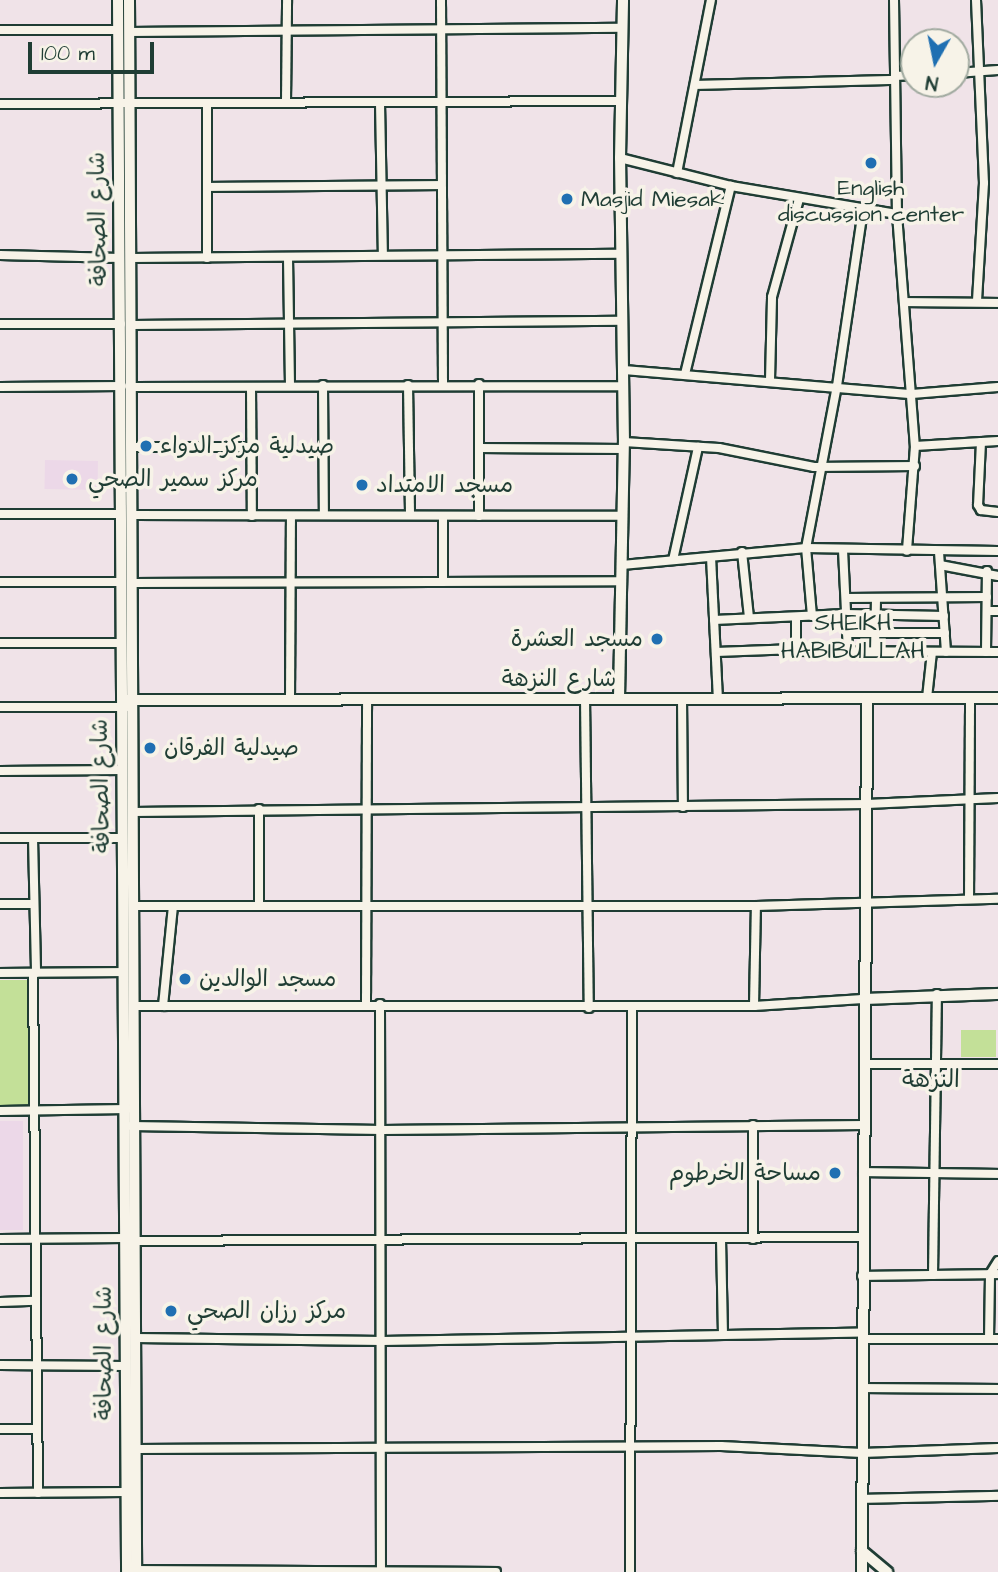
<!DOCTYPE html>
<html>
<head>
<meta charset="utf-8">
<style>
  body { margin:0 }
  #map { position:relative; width:998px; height:1572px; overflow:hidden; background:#f0e3e8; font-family:"Architects Daughter","Playpen Sans Arabic",sans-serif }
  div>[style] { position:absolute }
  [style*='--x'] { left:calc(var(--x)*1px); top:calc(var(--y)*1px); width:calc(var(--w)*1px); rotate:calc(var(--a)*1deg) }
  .built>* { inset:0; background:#ecd8e8; transform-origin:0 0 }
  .green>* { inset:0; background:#c3e098; transform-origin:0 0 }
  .roads { filter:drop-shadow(2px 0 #1f3d34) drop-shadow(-2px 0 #1f3d34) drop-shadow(0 2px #1f3d34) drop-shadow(0 -2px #1f3d34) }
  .minor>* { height:8px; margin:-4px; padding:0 4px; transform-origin:4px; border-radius:4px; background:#f7f3e8 }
  .tertiary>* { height:10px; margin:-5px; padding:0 5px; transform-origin:5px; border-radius:5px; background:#f7f3e8 }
  .secondary>* { height:10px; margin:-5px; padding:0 5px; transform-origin:5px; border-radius:5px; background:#f7f3e8 }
  .dots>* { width:19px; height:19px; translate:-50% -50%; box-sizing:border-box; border:4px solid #f7f3e8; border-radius:50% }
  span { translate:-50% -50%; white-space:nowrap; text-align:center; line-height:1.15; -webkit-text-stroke:7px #f7f3e8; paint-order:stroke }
  .poi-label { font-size:23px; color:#1f3d34 }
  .left { translate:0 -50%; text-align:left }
  .right { translate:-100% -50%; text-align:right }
  .street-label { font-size:23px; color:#1f3d34 }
  .neighbourhood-label { font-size:24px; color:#1f3d34 }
  .north { position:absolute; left:900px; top:28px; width:70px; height:70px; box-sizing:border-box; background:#f7f3e8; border:2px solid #a1aaa0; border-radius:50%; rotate:189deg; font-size:19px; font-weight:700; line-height:28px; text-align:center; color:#1f3d34 }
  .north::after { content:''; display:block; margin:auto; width:24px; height:32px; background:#1f6fb2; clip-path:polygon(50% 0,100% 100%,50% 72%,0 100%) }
  .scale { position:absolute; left:28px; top:42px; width:126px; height:32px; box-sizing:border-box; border:4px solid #1f3d34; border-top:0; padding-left:9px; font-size:21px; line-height:24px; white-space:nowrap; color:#1f3d34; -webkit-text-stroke:5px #f7f3e8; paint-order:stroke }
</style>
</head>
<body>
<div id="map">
  <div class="built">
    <i style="left:45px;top:460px;width:53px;height:29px;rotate:1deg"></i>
    <i style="left:23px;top:1121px;width:109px;height:23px;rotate:90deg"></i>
  </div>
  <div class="green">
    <i style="left:0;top:980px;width:28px;height:127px"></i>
    <i style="left:961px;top:1030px;width:35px;height:27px"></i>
  </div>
  <div class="roads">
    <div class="minor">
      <i style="--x:441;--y:0;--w:384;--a:89.7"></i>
      <i style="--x:894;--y:0;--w:214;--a:89.2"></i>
      <i style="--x:897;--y:214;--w:233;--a:85.6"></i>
      <i style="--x:915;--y:446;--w:105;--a:94.4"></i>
      <i style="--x:976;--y:0;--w:183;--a:87.5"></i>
      <i style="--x:984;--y:183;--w:119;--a:93.4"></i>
      <i style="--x:0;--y:30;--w:118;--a:0"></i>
      <i style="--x:129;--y:32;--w:494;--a:-0.5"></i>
      <i style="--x:956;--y:73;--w:42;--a:-4.1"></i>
      <i style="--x:895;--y:76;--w:19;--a:-3"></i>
      <i style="--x:698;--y:85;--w:197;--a:-1.5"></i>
      <i style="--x:286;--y:102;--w:102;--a:-89.4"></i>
      <i style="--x:207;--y:103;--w:155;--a:90"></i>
      <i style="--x:380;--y:103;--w:152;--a:88.9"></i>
      <i style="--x:0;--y:104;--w:621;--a:-0.28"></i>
      <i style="--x:620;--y:158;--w:114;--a:14.2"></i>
      <i style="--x:731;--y:186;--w:168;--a:9.6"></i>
      <i style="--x:677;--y:173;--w:176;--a:-78.9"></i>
      <i style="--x:207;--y:187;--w:234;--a:-0.5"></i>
      <i style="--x:0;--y:255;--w:120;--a:1.4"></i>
      <i style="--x:131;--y:258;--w:490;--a:-0.5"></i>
      <i style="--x:288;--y:258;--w:127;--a:89.1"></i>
      <i style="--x:904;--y:302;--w:94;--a:0.6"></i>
      <i style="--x:0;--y:324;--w:121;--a:0"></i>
      <i style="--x:132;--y:325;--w:491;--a:-0.5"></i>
      <i style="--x:624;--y:370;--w:289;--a:4.8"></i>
      <i style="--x:912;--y:394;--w:86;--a:-4.7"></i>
      <i style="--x:685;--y:374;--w:194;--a:-76.3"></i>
      <i style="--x:770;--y:380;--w:83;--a:-88.6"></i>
      <i style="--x:772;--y:297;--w:102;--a:-74.6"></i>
      <i style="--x:323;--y:385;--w:130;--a:89.6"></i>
      <i style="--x:408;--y:385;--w:130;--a:89.1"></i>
      <i style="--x:0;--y:387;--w:122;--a:-0.5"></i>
      <i style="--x:131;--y:387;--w:493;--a:-0.1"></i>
      <i style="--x:251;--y:387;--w:129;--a:89.6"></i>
      <i style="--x:624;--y:442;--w:95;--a:3.6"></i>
      <i style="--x:719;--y:448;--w:97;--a:11.3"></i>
      <i style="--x:814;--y:467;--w:101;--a:-0.6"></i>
      <i style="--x:981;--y:442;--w:63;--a:92.7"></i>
      <i style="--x:978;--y:505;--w:6;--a:59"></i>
      <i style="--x:981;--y:510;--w:17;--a:7"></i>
      <i style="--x:915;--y:446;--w:83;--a:-3.4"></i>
      <i style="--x:131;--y:447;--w:120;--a:0"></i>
      <i style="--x:479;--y:448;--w:145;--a:0.4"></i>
      <i style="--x:0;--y:514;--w:121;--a:0"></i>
      <i style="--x:131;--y:515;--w:491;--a:0.1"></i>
      <i style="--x:443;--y:516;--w:66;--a:90"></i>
      <i style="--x:479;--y:516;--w:132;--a:-90"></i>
      <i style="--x:843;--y:550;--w:101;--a:87.2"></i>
      <i style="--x:742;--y:552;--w:66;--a:83.9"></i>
      <i style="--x:939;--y:552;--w:100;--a:86"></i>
      <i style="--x:711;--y:557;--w:141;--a:87.2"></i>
      <i style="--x:673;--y:560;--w:116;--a:-77.5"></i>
      <i style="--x:622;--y:565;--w:185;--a:-5.3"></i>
      <i style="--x:806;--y:548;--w:192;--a:0.9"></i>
      <i style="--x:940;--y:565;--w:59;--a:10.7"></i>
      <i style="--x:0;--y:582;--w:122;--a:0"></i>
      <i style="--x:132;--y:583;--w:490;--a:-0.2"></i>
      <i style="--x:846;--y:598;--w:141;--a:-0.4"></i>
      <i style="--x:987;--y:611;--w:11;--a:0"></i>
      <i style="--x:812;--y:616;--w:68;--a:-95"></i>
      <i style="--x:806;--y:548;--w:165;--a:-79.2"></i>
      <i style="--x:837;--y:386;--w:178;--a:-81.6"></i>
      <i style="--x:796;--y:617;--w:34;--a:90"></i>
      <i style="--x:796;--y:651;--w:202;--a:0.3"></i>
      <i style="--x:714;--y:620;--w:132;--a:-2.6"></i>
      <i style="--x:846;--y:614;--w:98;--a:1.2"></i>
      <i style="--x:847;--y:633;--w:98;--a:0"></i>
      <i style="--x:0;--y:643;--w:121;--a:0"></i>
      <i style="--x:875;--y:651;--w:53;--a:-88.9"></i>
      <i style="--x:716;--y:652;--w:81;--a:-2.1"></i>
      <i style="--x:986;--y:652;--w:81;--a:-89.3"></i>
      <i style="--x:585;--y:698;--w:310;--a:89.3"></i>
      <i style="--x:682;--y:698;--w:109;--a:89.5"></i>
      <i style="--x:927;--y:698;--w:46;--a:-83.8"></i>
      <i style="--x:290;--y:699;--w:182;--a:-89.7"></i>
      <i style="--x:0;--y:707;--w:127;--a:0"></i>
      <i style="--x:0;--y:771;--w:122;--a:-0.5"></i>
      <i style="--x:133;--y:812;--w:734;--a:-0.62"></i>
      <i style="--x:867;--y:804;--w:131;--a:-2.6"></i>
      <i style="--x:0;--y:838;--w:123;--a:0"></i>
      <i style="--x:33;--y:838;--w:135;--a:88.7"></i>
      <i style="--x:969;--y:899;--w:201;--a:-89.7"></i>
      <i style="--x:0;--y:904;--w:34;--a:0"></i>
      <i style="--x:259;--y:905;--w:96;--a:-90"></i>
      <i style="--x:133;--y:906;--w:623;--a:0"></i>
      <i style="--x:756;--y:906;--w:242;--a:-1.7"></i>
      <i style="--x:0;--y:973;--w:124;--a:-0.5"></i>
      <i style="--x:33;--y:973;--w:520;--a:89.45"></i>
      <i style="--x:380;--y:1004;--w:567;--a:89.9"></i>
      <i style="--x:366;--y:1005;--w:306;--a:-89.8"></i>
      <i style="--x:133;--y:1006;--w:621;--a:0"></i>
      <i style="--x:754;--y:1006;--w:109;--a:-3.7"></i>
      <i style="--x:163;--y:1006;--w:100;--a:-84.3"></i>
      <i style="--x:754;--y:1006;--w:100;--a:-88.9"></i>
      <i style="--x:864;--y:1064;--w:134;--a:0"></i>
      <i style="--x:0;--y:1111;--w:127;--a:-0.9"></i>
      <i style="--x:131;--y:1126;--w:251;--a:0.9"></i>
      <i style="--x:382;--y:1130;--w:482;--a:-0.6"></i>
      <i style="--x:863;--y:1172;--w:135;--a:0.8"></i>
      <i style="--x:0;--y:1239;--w:124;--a:-0.5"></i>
      <i style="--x:721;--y:1239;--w:95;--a:88.8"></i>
      <i style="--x:753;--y:1239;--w:114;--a:-90"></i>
      <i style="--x:135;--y:1241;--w:727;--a:-0.32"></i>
      <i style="--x:933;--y:1275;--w:281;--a:-89.2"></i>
      <i style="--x:862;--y:1276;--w:136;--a:-0.8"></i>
      <i style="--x:0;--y:1302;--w:36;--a:-2"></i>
      <i style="--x:136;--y:1338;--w:246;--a:0.7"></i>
      <i style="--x:382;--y:1341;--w:481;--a:-1"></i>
      <i style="--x:863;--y:1339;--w:135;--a:0"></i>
      <i style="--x:989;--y:1339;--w:65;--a:-89.1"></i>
      <i style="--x:990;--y:1274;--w:15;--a:-58"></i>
      <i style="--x:0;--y:1365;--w:125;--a:0.5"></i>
      <i style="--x:863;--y:1388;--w:135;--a:0.4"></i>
      <i style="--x:0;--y:1429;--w:37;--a:0"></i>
      <i style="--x:136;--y:1449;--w:585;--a:-0.29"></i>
      <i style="--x:721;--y:1446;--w:141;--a:2.8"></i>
      <i style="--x:862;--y:1453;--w:136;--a:-2.1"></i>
      <i style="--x:0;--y:1493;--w:125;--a:-0.5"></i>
      <i style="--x:862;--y:1499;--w:136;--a:-1.3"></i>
      <i style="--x:136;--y:1570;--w:360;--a:0.3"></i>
      <i style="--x:630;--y:1572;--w:565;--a:-89.8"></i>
    </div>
    <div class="tertiary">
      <i style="--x:619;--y:698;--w:256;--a:-88.9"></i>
      <i style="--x:624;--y:442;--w:284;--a:-90.8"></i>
      <i style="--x:620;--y:158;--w:158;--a:-88.9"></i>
      <i style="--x:125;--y:700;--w:873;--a:-0.13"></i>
      <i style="--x:863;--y:999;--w:135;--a:-2.1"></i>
      <i style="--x:862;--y:1572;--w:874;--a:-89.67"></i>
    </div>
    <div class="secondary">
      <i style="--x:118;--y:0;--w:1572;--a:89.67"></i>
      <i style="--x:129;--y:0;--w:1572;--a:89.74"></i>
      <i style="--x:862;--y:1551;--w:33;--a:40"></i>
    </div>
  </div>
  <div class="dots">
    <i style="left:871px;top:163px;background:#1f6fb2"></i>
    <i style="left:567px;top:199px;background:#1f6fb2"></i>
    <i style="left:146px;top:446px;background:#1f6fb2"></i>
    <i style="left:72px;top:479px;background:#1f6fb2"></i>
    <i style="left:362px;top:485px;background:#1f6fb2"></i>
    <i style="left:657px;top:639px;background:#1f6fb2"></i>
    <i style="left:150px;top:748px;background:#1f6fb2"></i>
    <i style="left:185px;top:979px;background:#1f6fb2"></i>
    <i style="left:835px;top:1173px;background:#1f6fb2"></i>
    <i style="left:171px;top:1311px;background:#1f6fb2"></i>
  </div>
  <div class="poi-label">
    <span style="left:871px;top:201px">English<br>discussion center</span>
    <span class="left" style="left:581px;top:199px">Masjid Miesak</span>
    <span class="left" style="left:160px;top:446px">صيدلية مركز الدواء</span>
    <span class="left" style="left:88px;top:479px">مركز سمير الصحي</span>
    <span class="left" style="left:376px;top:485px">مسجد الامتداد</span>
    <span class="right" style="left:643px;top:639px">مسجد العشرة</span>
    <span class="left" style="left:164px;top:748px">صيدلية الفرقان</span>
    <span class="left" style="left:199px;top:979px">مسجد الوالدين</span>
    <span class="right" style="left:821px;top:1173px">مساحة الخرطوم</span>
    <span class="left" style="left:187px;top:1311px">مركز رزان الصحي</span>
  </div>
  <div class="street-label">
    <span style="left:98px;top:219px;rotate:-91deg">شارع الصحافة</span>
    <span style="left:559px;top:679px">شارع النزهة</span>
    <span style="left:101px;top:786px;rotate:-91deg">شارع الصحافة</span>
    <span style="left:104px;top:1353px;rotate:-90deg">شارع الصحافة</span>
  </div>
  <div class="neighbourhood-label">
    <span style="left:853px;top:638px">SHEIKH<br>HABIBULLAH</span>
    <span style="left:931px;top:1081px">النزهة</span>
  </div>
  <div class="north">N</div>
  <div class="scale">100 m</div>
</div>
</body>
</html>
